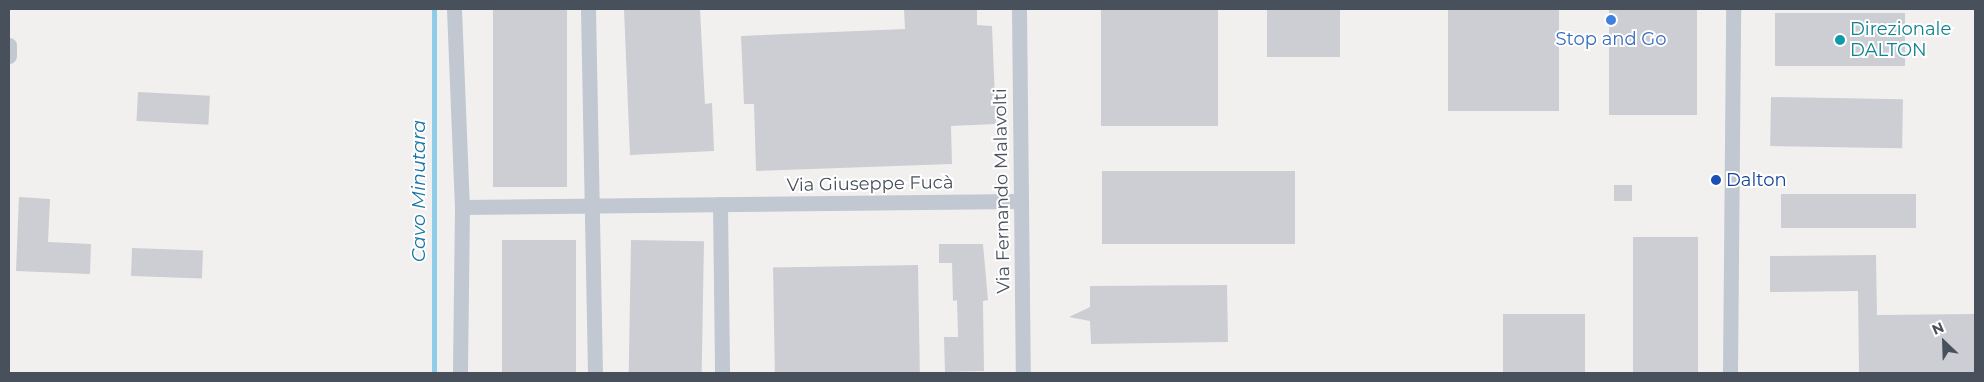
<!DOCTYPE html>
<html>
<head>
<meta charset="utf-8">
<style>
  body { margin:0 }
  #map { position:relative; width:1984px; height:382px; overflow:hidden; background:#f2f0ef; font-family:Montserrat,sans-serif }
  div>[style] { position:absolute }
  [style*='--x'] { left:calc(var(--x)*1px); top:calc(var(--y)*1px); width:calc(var(--w)*1px); rotate:calc(var(--a)*1deg) }
  .stream>* { height:5px; margin:-2.5px; padding:0 2.5px; transform-origin:2.5px; border-radius:2.5px; background:#8fcce8 }
  .building>* { inset:0; background:#cdced4; transform-origin:0 0 }
  .minor>* { height:15px; margin:-7.5px; padding:0 7.5px; transform-origin:7.5px; border-radius:7.5px; background:#c1c8d1 }
  .dots>* { width:14px; height:14px; translate:-50% -50%; box-sizing:border-box; border:2px solid #fff; border-radius:50% }
  span { translate:-50% -50%; white-space:nowrap; text-align:center; line-height:1.15; -webkit-text-stroke:4px #fff; paint-order:stroke }
  .culture-label { font-size:18px; color:#0d838f }
  .left { translate:0 -50%; text-align:left }
  .shop-label { font-size:18px; color:#366cbe }
  .transit-label { font-size:18px; color:#164399 }
  .street-label { font-size:18px; color:#48505c }
  .water-label { font-size:19px; color:#1376a4; font-style:italic }
  .frame { position:absolute; inset:0; border:10px solid #48505c; pointer-events:none }
  .north { position:absolute; left:1919px; top:317px; width:50px; height:50px; -webkit-text-stroke:4px #fff; paint-order:stroke; rotate:336deg; font-size:14px; font-weight:700; line-height:20px; text-align:center; color:#48505c }
  .north::after { content:''; display:block; margin:auto; width:18px; height:22px; background:#48505c; clip-path:polygon(50% 0,100% 100%,50% 72%,0 100%) }
</style>
</head>
<body>
<div id="map">
  <div class="stream">
    <i style="--x:434;--y:373;--w:364;--a:-90"></i>
  </div>
  <div class="building">
    <i style="left:493px;top:9px;width:74px;height:178px"></i>
    <i style="clip-path:polygon(624px 9px,700px 9px,705px 104px,712px 103px,714px 151px,630px 155px)"></i>
    <i style="clip-path:polygon(904px 9px,977px 9px,977px 25px,992px 26px,996px 124px,951px 126px,952px 164px,756px 171px,754px 104px,744px 104px,741px 36px,905px 29px)"></i>
    <i style="left:1101px;top:9px;width:117px;height:117px"></i>
    <i style="left:1267px;top:9px;width:73px;height:48px"></i>
    <i style="left:1448px;top:9px;width:111px;height:102px"></i>
    <i style="left:1609px;top:9px;width:88px;height:106px"></i>
    <i style="left:1775px;top:13px;width:130px;height:53px"></i>
    <i style="left:138px;top:92px;width:72px;height:29px;rotate:3deg"></i>
    <i style="left:1771px;top:97px;width:132px;height:49px;rotate:1deg"></i>
    <i style="left:1102px;top:171px;width:193px;height:73px"></i>
    <i style="left:1632px;top:185px;width:16px;height:18px;rotate:90deg"></i>
    <i style="left:1916px;top:194px;width:34px;height:135px;rotate:90deg"></i>
    <i style="clip-path:polygon(19px 197px,50px 199px,48px 242px,91px 244px,90px 274px,16px 271px)"></i>
    <i style="left:1633px;top:237px;width:65px;height:136px"></i>
    <i style="left:502px;top:240px;width:74px;height:133px"></i>
    <i style="left:631px;top:240px;width:73px;height:133px;rotate:1deg"></i>
    <i style="clip-path:polygon(939px 244px,983px 244px,988px 300px,983px 301px,984px 371px,945px 372px,944px 337px,958px 337px,957px 300px,953px 301px,952px 263px,939px 263px)"></i>
    <i style="left:132px;top:248px;width:71px;height:28px;rotate:2deg"></i>
    <i style="clip-path:polygon(1876px 255px,1877px 315px,1975px 314px,1975px 373px,1859px 373px,1858px 291px,1770px 292px,1770px 256px)"></i>
    <i style="left:918px;top:265px;width:108px;height:145px;rotate:89deg"></i>
    <i style="clip-path:polygon(1227px 285px,1228px 342px,1091px 344px,1090px 321px,1069px 317px,1090px 307px,1090px 286px)"></i>
    <i style="left:1503px;top:314px;width:82px;height:59px"></i>
  </div>
  <div class="minor">
    <i style="--x:454;--y:9;--w:198;--a:87.7"></i>
    <i style="--x:462;--y:207;--w:166;--a:90.7"></i>
    <i style="--x:588;--y:9;--w:364;--a:88.9"></i>
    <i style="--x:1019;--y:9;--w:364;--a:89.4"></i>
    <i style="--x:9;--y:45;--w:11;--a:90"></i>
    <i style="--x:720;--y:204;--w:169;--a:89.3"></i>
    <i style="--x:462;--y:207;--w:558;--a:-0.62"></i>
    <i style="--x:1730;--y:373;--w:364;--a:-89.5"></i>
  </div>
  <div class="dots">
    <i style="left:1611px;top:20px;background:#3f7fe0"></i>
    <i style="left:1840px;top:40px;background:#0f9aa8"></i>
    <i style="left:1716px;top:180px;background:#1a4fb4"></i>
  </div>
  <div class="culture-label">
    <span class="left" style="left:1850px;top:40px">Direzionale<br>DALTON</span>
  </div>
  <div class="shop-label">
    <span style="left:1611px;top:39px">Stop and Go</span>
  </div>
  <div class="transit-label">
    <span class="left" style="left:1726px;top:180px">Dalton</span>
  </div>
  <div class="street-label">
    <span style="left:870px;top:184px;rotate:-1deg">Via Giuseppe Fucà</span>
    <span style="left:1002px;top:191px;rotate:-91deg">Via Fernando Malavolti</span>
  </div>
  <div class="water-label">
    <span style="left:419px;top:191px;rotate:-90deg">Cavo Minutara</span>
  </div>
  <div class="frame"></div>
  <div class="north">N</div>
</div>
</body>
</html>
